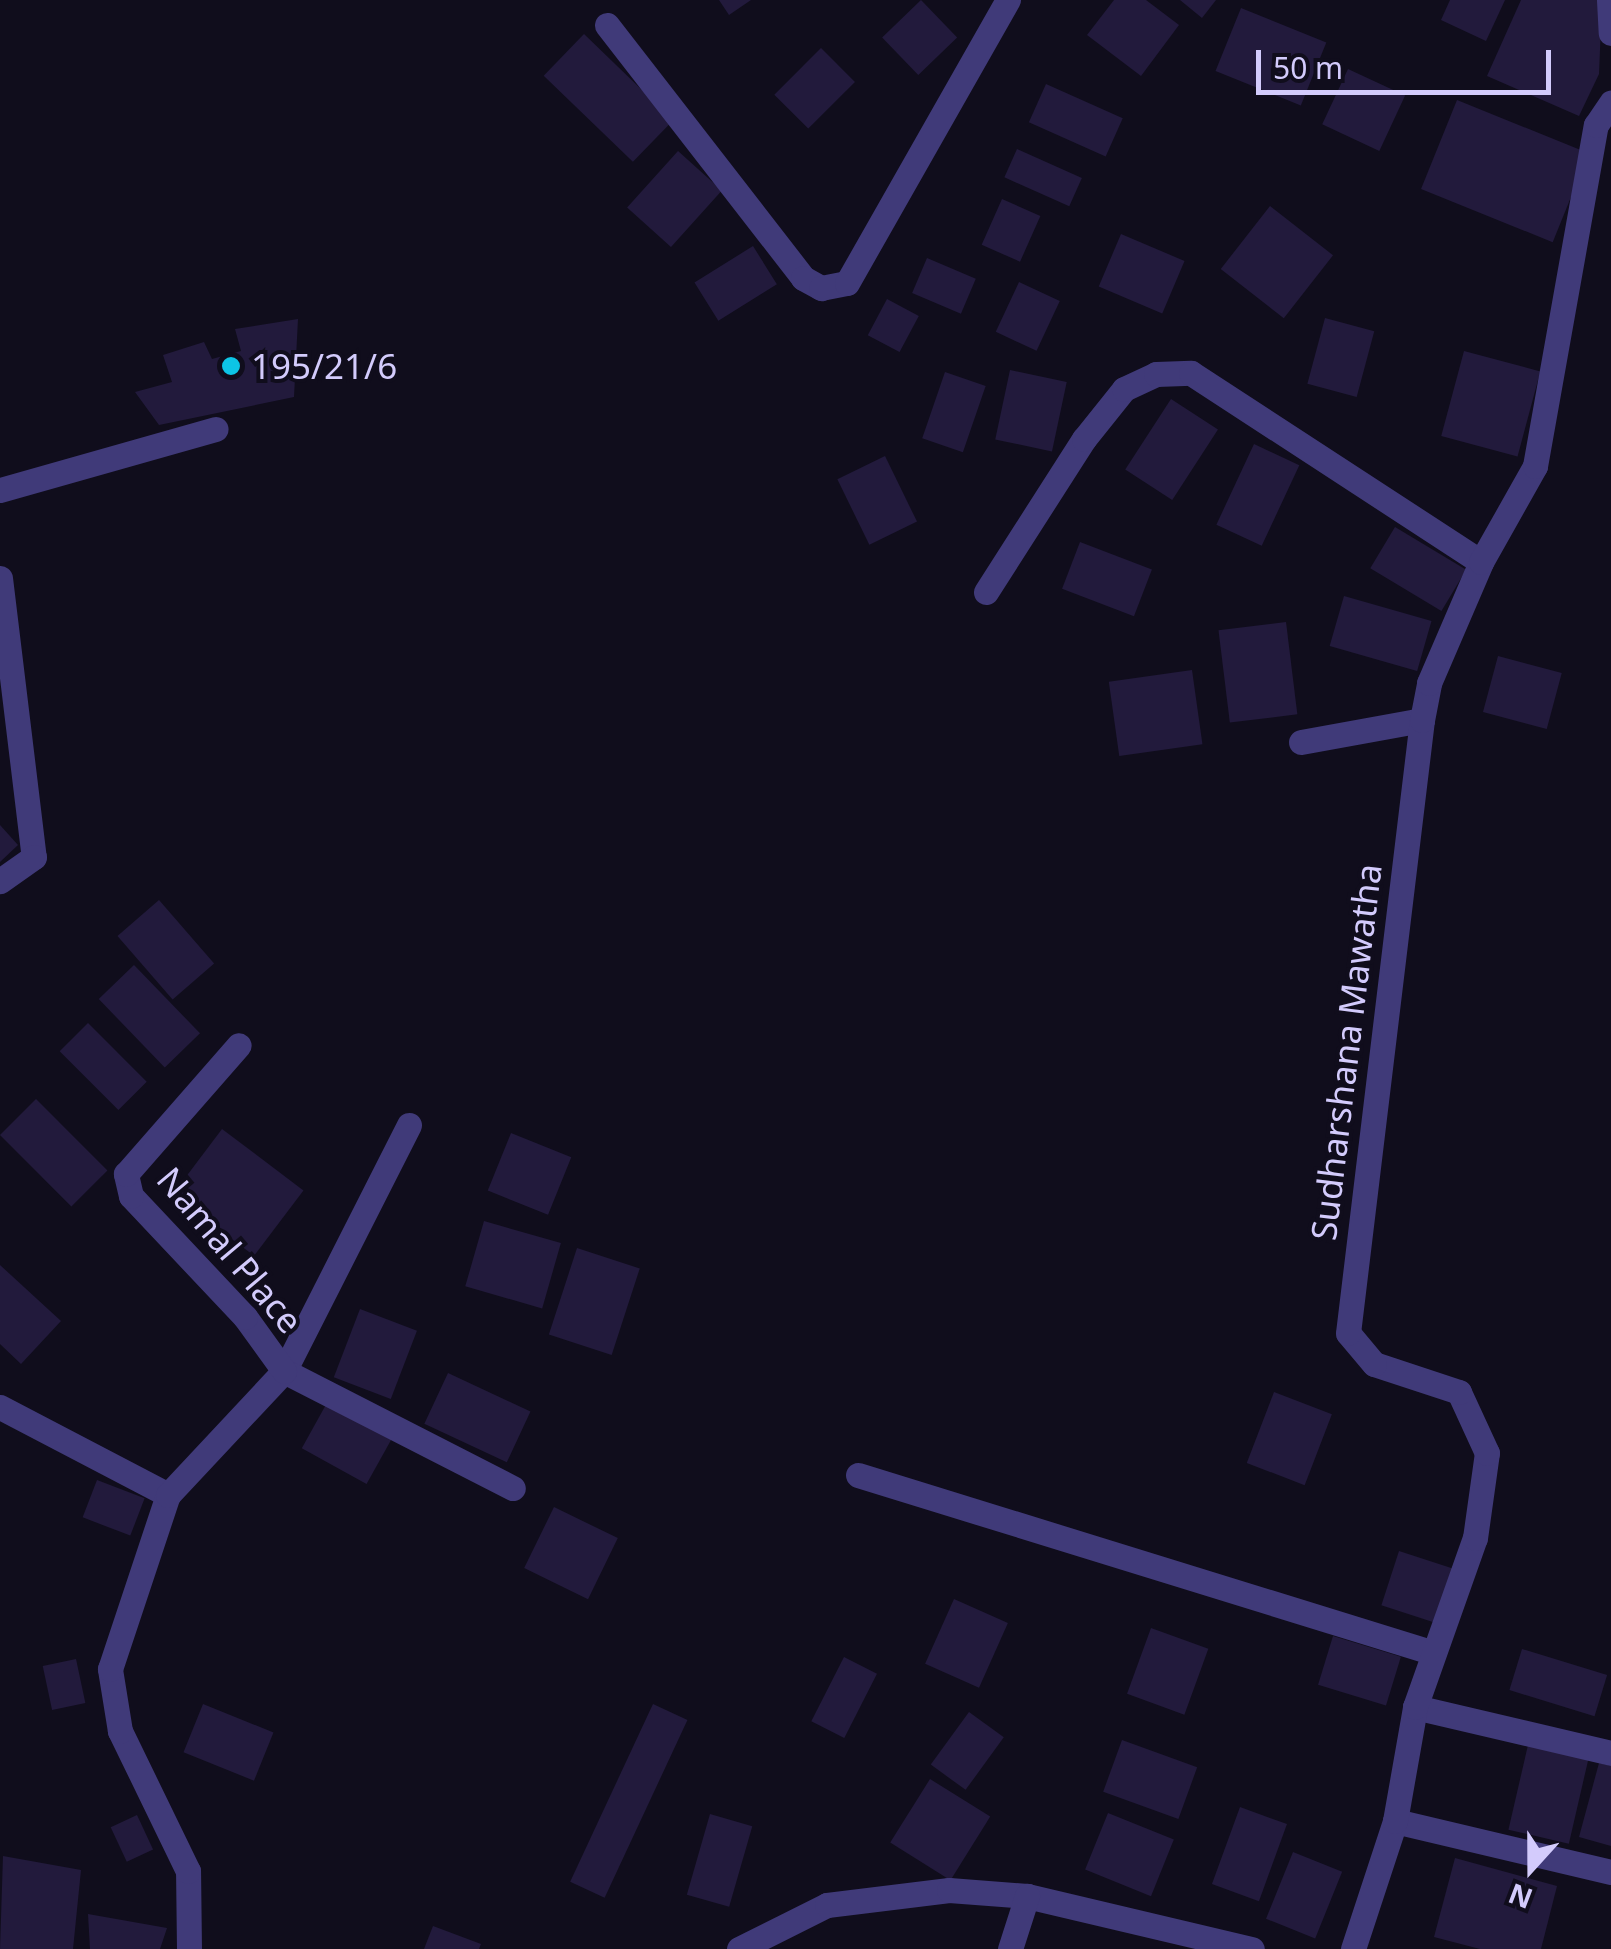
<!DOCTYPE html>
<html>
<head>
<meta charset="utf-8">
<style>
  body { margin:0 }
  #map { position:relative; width:1611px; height:1949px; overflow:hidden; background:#100d1c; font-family:"Noto Sans",sans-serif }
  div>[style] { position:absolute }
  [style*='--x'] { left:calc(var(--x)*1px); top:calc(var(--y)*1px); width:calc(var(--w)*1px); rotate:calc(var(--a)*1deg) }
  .building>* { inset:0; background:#221a3c; transform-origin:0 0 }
  .street>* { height:25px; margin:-12.5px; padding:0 12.5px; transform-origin:12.5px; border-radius:12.5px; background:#403a79 }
  .dots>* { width:28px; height:28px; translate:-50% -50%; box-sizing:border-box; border:5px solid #100d1c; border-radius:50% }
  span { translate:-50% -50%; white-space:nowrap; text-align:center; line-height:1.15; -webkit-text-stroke:8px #100d1c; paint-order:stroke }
  .poi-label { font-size:35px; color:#d3cbfc }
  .left { translate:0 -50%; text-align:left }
  .street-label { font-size:35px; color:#d3cbfc }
  .north { position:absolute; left:1481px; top:1819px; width:100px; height:100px; -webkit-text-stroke:8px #100d1c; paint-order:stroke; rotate:201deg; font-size:28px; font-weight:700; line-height:40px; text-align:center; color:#d3cbfc }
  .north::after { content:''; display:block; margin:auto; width:35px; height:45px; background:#d3cbfc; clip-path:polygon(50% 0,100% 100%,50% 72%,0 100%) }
  .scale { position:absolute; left:1256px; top:50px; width:295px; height:45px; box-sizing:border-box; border:5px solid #d3cbfc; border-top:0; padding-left:12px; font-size:30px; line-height:35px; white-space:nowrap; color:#d3cbfc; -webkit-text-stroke:8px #100d1c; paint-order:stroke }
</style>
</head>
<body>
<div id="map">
  <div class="building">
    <i style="clip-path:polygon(719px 0,751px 0,729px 15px)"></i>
    <i style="left:921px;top:0;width:52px;height:54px;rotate:46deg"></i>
    <i style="clip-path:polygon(1114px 0,1146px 0,1179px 25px,1141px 76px,1087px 35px)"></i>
    <i style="clip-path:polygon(1180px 0,1216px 0,1202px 18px)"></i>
    <i style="clip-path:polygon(1450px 0,1505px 0,1486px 41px,1441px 20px)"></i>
    <i style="clip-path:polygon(1521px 0,1602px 0,1599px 74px,1579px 116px,1487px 76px)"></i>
    <i style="left:1241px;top:8px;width:92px;height:68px;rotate:22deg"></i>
    <i style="left:584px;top:34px;width:124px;height:58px;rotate:44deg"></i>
    <i style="left:821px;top:48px;width:48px;height:66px;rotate:45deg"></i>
    <i style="left:1348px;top:69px;width:63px;height:61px;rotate:25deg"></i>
    <i style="left:1046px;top:84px;width:84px;height:42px;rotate:24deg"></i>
    <i style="left:1457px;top:100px;width:142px;height:96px;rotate:22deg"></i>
    <i style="left:1017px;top:149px;width:71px;height:31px;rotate:24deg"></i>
    <i style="left:678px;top:151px;width:59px;height:76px;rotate:42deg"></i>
    <i style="left:1002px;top:199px;width:42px;height:50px;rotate:24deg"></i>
    <i style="left:1270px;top:206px;width:80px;height:80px;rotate:38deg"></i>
    <i style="left:1121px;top:234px;width:69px;height:57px;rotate:23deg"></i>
    <i style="left:753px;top:246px;width:45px;height:69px;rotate:58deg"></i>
    <i style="left:927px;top:258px;width:53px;height:38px;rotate:23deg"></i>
    <i style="left:1019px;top:282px;width:45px;height:55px;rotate:25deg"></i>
    <i style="left:887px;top:299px;width:36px;height:41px;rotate:28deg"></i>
    <i style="left:1325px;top:318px;width:51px;height:68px;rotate:15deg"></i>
    <i style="clip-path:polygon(298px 319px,294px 397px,159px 425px,135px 392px,172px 382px,163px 355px,204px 342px,212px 359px,241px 351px,235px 329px)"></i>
    <i style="left:1464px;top:351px;width:79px;height:88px;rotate:15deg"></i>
    <i style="left:1010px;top:370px;width:58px;height:71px;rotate:12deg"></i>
    <i style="left:945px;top:372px;width:43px;height:70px;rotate:19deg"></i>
    <i style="left:1171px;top:399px;width:56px;height:84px;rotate:33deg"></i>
    <i style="left:1254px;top:444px;width:50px;height:89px;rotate:25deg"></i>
    <i style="left:885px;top:456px;width:73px;height:53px;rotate:64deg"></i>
    <i style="left:1395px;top:527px;width:83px;height:48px;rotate:31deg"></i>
    <i style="left:1080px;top:542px;width:77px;height:50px;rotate:21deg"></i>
    <i style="left:1344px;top:596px;width:91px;height:52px;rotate:16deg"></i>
    <i style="left:1286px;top:622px;width:93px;height:68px;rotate:83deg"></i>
    <i style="left:1498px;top:656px;width:66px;height:58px;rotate:15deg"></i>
    <i style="left:1192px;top:670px;width:75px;height:84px;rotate:82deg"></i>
    <i style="clip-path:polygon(0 825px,18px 845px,0 862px)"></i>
    <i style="left:159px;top:900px;width:84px;height:55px;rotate:49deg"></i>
    <i style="left:134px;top:965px;width:95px;height:49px;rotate:46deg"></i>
    <i style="left:88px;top:1023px;width:83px;height:40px;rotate:45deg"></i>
    <i style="left:36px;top:1099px;width:101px;height:51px;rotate:45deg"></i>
    <i style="left:222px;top:1129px;width:102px;height:82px;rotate:37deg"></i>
    <i style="left:511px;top:1133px;width:65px;height:62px;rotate:22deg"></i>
    <i style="left:484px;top:1221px;width:80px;height:68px;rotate:16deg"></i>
    <i style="left:577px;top:1248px;width:66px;height:91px;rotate:18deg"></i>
    <i style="clip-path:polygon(0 1265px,61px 1321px,21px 1364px,0 1344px)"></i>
    <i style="left:360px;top:1309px;width:61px;height:73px;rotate:21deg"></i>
    <i style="left:448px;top:1373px;width:91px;height:56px;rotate:25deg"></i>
    <i style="left:1274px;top:1392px;width:62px;height:76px;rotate:21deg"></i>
    <i style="left:328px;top:1401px;width:74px;height:54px;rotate:29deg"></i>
    <i style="left:97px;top:1480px;width:51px;height:40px;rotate:21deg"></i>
    <i style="left:554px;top:1507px;width:71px;height:68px;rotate:26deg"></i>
    <i style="left:1399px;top:1551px;width:63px;height:57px;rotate:18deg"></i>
    <i style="left:954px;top:1599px;width:59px;height:71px;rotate:24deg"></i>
    <i style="left:1151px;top:1628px;width:61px;height:70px;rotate:20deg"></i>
    <i style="left:1333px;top:1636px;width:71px;height:51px;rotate:17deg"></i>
    <i style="left:1522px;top:1649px;width:89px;height:43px;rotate:17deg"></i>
    <i style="left:844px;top:1657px;width:37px;height:72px;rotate:27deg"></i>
    <i style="left:76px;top:1659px;width:45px;height:34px;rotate:78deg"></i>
    <i style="left:203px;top:1704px;width:76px;height:52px;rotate:22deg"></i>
    <i style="left:653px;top:1704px;width:38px;height:196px;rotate:25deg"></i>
    <i style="left:969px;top:1712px;width:43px;height:65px;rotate:36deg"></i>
    <i style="left:1122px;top:1740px;width:80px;height:55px;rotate:20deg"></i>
    <i style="left:1528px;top:1745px;width:62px;height:87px;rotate:13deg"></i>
    <i style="clip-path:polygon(1599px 1763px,1611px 1766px,1611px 1846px,1579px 1837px)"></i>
    <i style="left:930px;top:1779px;width:71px;height:75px;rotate:32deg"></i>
    <i style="left:1240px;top:1807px;width:50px;height:82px;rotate:20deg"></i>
    <i style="left:1108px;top:1813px;width:71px;height:61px;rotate:22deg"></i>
    <i style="left:710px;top:1814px;width:44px;height:84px;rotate:16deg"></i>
    <i style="left:137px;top:1815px;width:38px;height:29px;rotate:65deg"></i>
    <i style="left:1293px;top:1852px;width:53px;height:72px;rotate:22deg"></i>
    <i style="clip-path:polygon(3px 1856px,81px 1870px,73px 1949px,0 1949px)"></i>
    <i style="clip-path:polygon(1455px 1858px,1557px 1886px,1541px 1949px,1480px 1949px,1434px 1937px)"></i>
    <i style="clip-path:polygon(88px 1914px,167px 1928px,160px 1949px,90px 1949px)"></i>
    <i style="clip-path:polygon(433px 1926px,481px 1944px,479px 1949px,424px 1949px)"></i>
  </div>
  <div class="street">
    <i style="--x:1609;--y:0;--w:33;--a:87"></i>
    <i style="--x:607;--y:25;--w:320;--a:52.2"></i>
    <i style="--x:803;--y:278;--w:21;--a:29"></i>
    <i style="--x:821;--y:288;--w:26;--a:-11"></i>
    <i style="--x:847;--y:283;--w:326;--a:-60.4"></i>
    <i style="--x:0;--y:490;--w:224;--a:-15.8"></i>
    <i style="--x:0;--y:578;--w:281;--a:83.1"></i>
    <i style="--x:34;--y:857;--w:42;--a:144.8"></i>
    <i style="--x:986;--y:592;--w:182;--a:-57.4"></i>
    <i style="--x:1084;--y:439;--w:64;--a:-51.3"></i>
    <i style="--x:1124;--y:389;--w:35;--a:-25"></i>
    <i style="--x:1156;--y:374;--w:35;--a:-2"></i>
    <i style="--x:1191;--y:373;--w:346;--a:33.1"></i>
    <i style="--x:1301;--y:742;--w:123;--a:-10.3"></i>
    <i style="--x:409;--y:1125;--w:276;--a:116.9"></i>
    <i style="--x:284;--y:1371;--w:257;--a:27.1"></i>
    <i style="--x:0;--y:1407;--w:190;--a:27.6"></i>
    <i style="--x:858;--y:1475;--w:600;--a:17.17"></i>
    <i style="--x:1415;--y:1707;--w:201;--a:13.2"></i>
    <i style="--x:1395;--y:1821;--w:222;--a:13.3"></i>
    <i style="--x:189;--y:1949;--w:78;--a:-90.7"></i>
    <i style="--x:188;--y:1871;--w:156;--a:-115.9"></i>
    <i style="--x:120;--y:1731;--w:63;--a:-99.2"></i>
    <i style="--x:110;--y:1669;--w:183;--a:-71.6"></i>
    <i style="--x:168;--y:1495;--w:170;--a:-46.9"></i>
    <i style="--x:284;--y:1371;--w:67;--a:-125.8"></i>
    <i style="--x:245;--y:1317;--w:166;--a:-133.3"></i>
    <i style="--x:131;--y:1196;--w:23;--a:-103"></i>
    <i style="--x:126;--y:1174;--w:171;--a:-48.8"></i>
    <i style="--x:739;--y:1949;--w:98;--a:-26.6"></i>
    <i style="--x:827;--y:1905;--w:123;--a:-7"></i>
    <i style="--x:949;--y:1890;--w:78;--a:4.4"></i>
    <i style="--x:1027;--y:1896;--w:231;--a:13.3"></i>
    <i style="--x:1010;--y:1949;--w:56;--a:-72.2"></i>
    <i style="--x:1353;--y:1949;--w:135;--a:-71.8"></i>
    <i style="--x:1395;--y:1821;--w:116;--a:-80"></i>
    <i style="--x:1415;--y:1707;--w:179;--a:-70.5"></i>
    <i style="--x:1475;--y:1538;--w:86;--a:-82"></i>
    <i style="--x:1487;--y:1453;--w:67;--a:-114.7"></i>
    <i style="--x:1459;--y:1392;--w:89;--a:-161.8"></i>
    <i style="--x:1374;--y:1364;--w:40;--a:-130"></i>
    <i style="--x:1348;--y:1333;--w:617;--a:-83.12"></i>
    <i style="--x:1422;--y:720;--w:38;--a:-79"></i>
    <i style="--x:1429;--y:683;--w:132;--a:-66.7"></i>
    <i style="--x:1481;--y:562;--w:110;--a:-60.6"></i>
    <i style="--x:1535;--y:466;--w:346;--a:-79.9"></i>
    <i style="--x:1596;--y:125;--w:27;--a:-56"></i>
  </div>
  <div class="dots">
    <i style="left:231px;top:366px;background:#0dc5e6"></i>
  </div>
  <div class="poi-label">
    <span class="left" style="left:251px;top:366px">195/21/6</span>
  </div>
  <div class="street-label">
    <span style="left:1346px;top:1052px;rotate:-83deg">Sudharshana Mawatha</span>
    <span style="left:230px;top:1250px;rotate:50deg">Namal Place</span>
  </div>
  <div class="north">N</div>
  <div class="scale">50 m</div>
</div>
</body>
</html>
